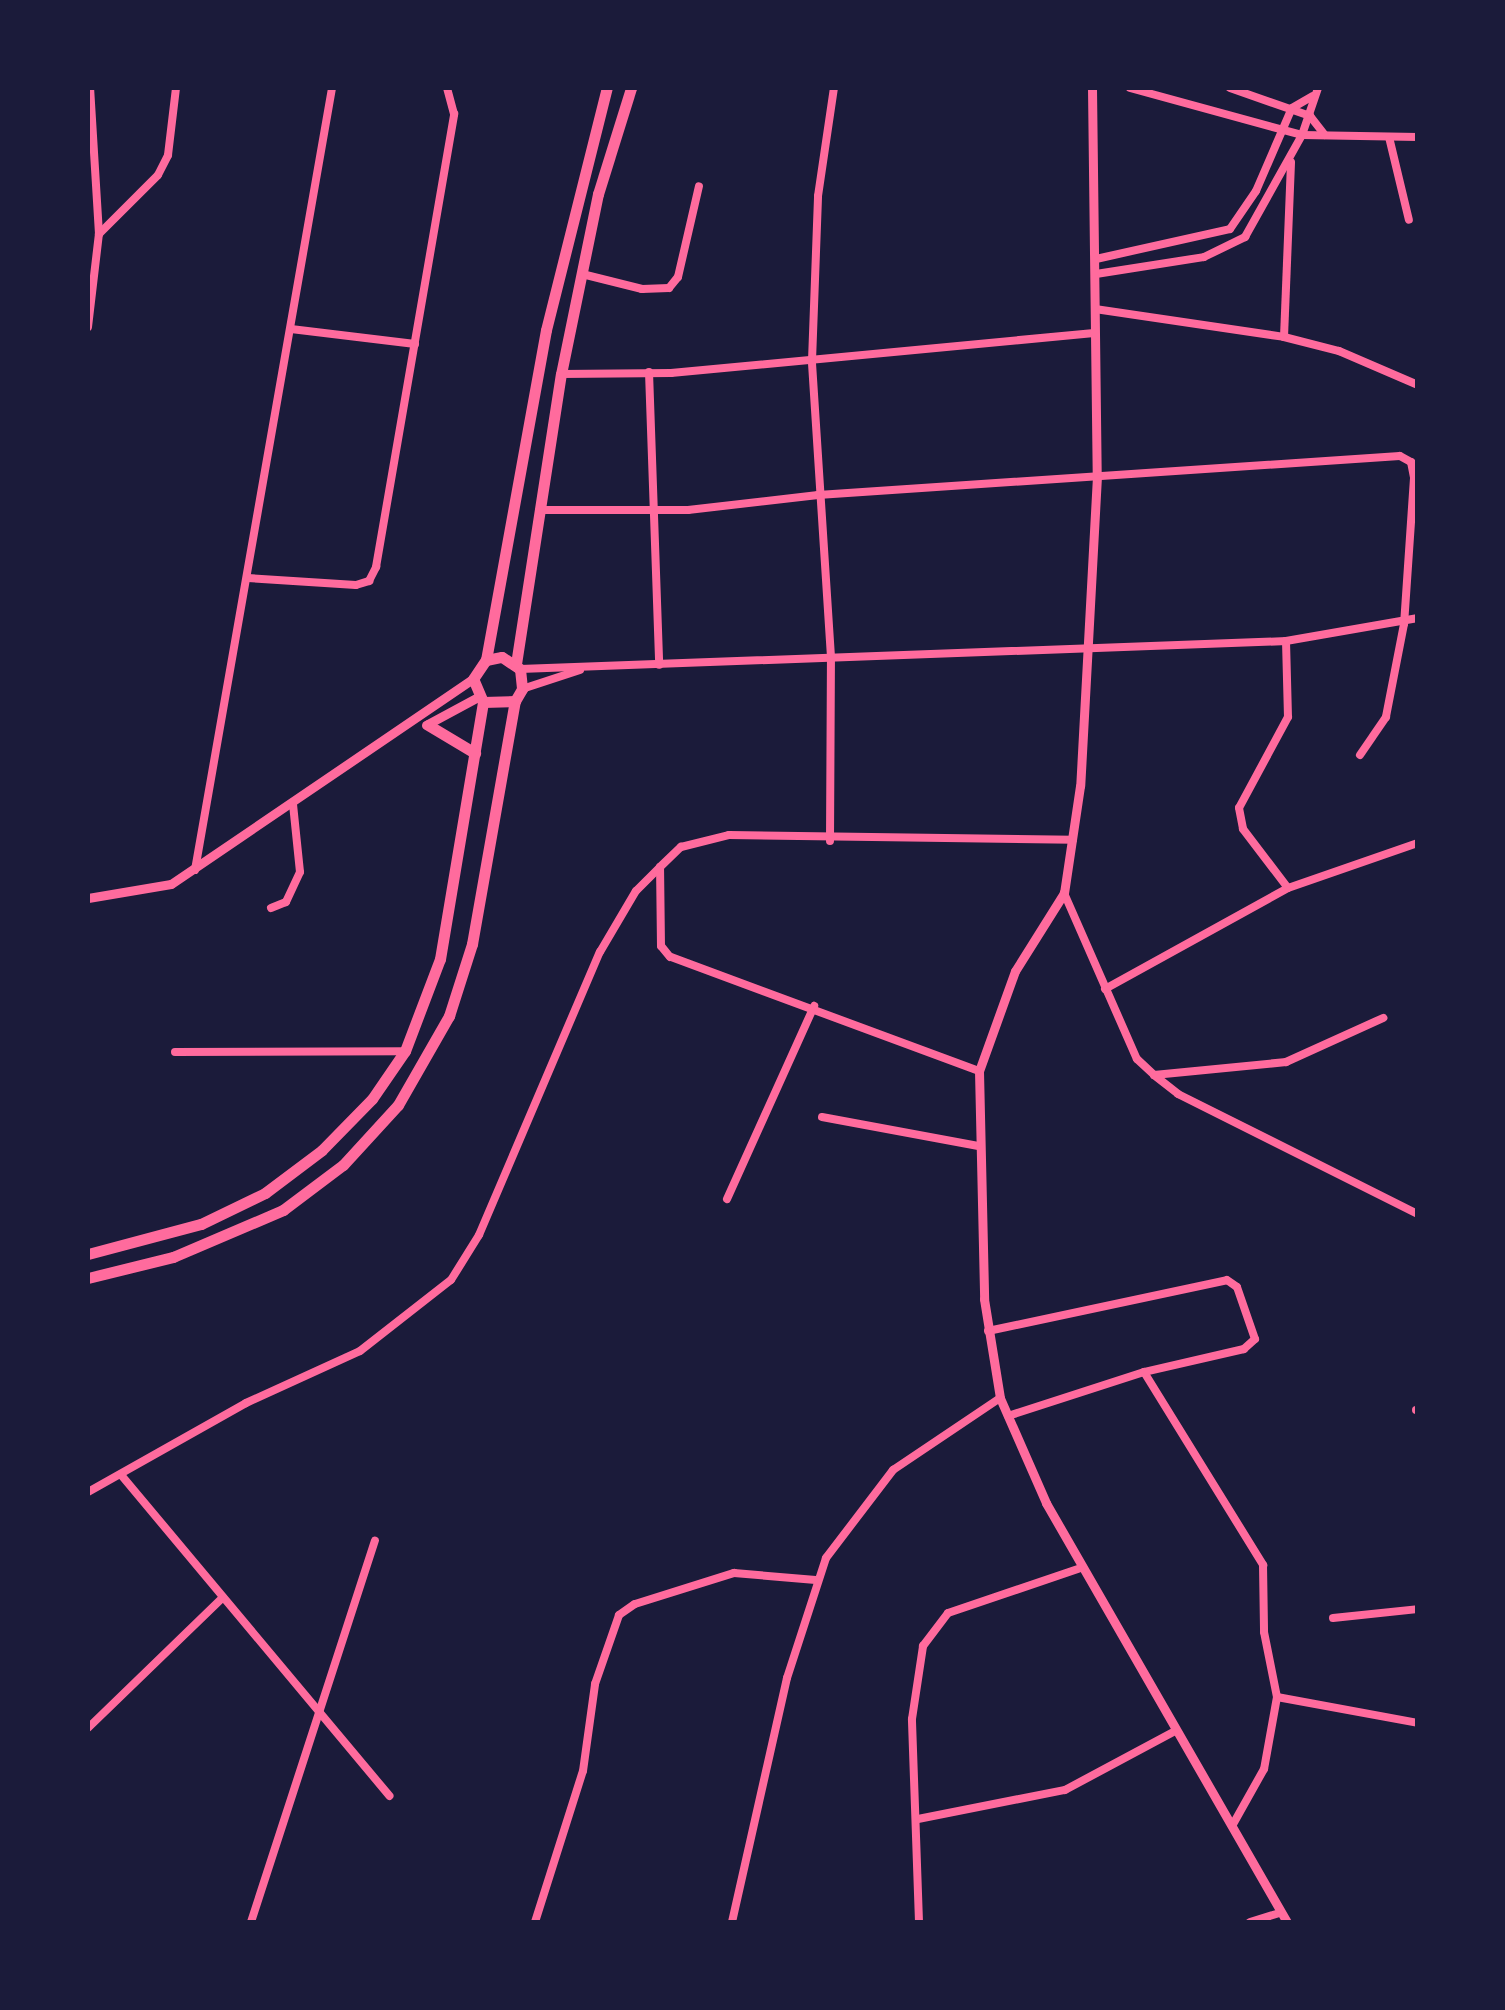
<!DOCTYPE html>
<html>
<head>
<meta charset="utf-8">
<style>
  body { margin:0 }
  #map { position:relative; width:1505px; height:2010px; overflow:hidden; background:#1b1b3a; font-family:Spectral,serif }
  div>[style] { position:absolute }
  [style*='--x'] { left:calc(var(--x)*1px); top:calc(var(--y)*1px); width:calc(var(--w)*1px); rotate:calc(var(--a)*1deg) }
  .minor>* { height:8px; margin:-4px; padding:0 4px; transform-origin:4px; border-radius:4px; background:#ff6b9d }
  .tertiary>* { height:9px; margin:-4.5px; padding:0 4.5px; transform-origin:4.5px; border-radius:4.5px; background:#ff6b9d }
  .primary>* { height:11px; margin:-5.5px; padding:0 5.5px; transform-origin:5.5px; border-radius:5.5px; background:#ff6b9d }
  span { translate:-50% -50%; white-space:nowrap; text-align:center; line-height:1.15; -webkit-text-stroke:9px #1b1b3a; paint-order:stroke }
  .frame { position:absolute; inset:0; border:90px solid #1b1b3a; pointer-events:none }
</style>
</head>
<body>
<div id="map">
  <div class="minor">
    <i style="--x:1130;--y:88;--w:178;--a:15.3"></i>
    <i style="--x:1302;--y:135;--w:116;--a:1"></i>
    <i style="--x:1230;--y:88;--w:85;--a:19.3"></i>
    <i style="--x:1310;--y:116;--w:24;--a:52"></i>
    <i style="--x:1389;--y:137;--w:85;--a:76.5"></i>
    <i style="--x:99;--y:234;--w:83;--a:-45"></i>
    <i style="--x:158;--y:175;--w:22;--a:-63"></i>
    <i style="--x:168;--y:155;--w:67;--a:-83.2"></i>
    <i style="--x:1096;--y:259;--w:137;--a:-12.6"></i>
    <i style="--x:1230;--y:229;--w:46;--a:-55.6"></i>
    <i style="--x:1256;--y:191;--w:90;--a:-66.6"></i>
    <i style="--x:1292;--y:108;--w:24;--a:-30"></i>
    <i style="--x:582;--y:274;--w:62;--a:14"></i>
    <i style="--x:642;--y:289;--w:27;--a:-2"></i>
    <i style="--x:669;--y:288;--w:14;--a:-51"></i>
    <i style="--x:678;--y:277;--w:93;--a:-77"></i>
    <i style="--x:1096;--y:274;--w:109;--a:-8.9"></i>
    <i style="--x:1204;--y:257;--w:46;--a:-26"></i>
    <i style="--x:1245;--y:237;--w:117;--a:-60.8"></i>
    <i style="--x:1302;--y:135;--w:50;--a:-71.2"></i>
    <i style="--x:1095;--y:309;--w:191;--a:8.4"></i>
    <i style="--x:1284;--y:337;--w:57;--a:14.3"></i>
    <i style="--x:1339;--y:351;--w:86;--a:23.3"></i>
    <i style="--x:88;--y:327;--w:94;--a:-83.3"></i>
    <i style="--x:99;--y:234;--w:146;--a:-93.5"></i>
    <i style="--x:291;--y:329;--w:125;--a:6.9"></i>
    <i style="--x:1284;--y:337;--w:175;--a:-87.7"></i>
    <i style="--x:649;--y:372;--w:293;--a:88"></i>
    <i style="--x:561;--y:374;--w:110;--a:-0.5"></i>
    <i style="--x:671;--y:373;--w:425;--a:-5.4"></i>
    <i style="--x:540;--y:510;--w:148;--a:0"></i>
    <i style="--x:688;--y:510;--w:131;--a:-6.6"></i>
    <i style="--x:818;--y:495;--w:583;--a:-3.83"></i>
    <i style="--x:1400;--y:456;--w:13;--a:29"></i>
    <i style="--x:1411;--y:462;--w:16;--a:79"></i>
    <i style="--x:1414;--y:478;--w:146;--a:93.9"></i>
    <i style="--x:1404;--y:624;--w:95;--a:101"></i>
    <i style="--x:1386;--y:717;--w:46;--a:124.4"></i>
    <i style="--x:248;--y:578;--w:108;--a:3.7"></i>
    <i style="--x:356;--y:585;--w:14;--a:-17"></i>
    <i style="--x:369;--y:581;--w:16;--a:-63"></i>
    <i style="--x:376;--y:567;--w:460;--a:-80.2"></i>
    <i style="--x:454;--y:114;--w:27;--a:-105"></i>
    <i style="--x:1286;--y:641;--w:76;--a:88.5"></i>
    <i style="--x:1288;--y:717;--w:103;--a:118.3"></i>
    <i style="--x:1239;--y:808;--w:21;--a:79"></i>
    <i style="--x:1243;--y:829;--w:74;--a:52.7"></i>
    <i style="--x:520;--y:669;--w:767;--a:-2.09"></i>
    <i style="--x:1286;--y:641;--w:134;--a:-9.9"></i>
    <i style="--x:522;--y:689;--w:61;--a:-18.1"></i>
    <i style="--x:830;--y:841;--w:184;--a:-89.7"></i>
    <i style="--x:831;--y:657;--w:297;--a:-93.7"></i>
    <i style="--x:812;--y:361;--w:165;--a:-87.9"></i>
    <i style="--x:818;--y:196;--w:109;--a:-81.6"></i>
    <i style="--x:195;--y:870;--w:794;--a:-80.06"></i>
    <i style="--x:1064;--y:893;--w:181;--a:66.3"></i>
    <i style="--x:1137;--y:1059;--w:23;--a:43"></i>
    <i style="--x:1154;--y:1075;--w:31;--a:38"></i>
    <i style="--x:1178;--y:1094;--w:268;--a:26.6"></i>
    <i style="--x:271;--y:908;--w:16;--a:-22"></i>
    <i style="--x:286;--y:902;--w:33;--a:-65"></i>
    <i style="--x:300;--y:872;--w:68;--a:-95.9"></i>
    <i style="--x:1105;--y:989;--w:209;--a:-28.9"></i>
    <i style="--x:1288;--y:888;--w:138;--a:-19.1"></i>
    <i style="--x:175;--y:1052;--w:230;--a:-0.2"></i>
    <i style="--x:979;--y:1071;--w:329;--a:-159.7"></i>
    <i style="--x:670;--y:957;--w:14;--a:-129"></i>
    <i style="--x:661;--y:946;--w:79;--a:-90.7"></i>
    <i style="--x:660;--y:867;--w:29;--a:-44"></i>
    <i style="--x:681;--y:847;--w:49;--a:-14"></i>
    <i style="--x:729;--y:835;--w:344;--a:0.8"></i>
    <i style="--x:1154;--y:1075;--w:133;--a:-5.6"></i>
    <i style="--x:1286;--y:1062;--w:107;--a:-24.4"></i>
    <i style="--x:822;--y:1117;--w:159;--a:10.5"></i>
    <i style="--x:727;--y:1199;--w:212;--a:-65.7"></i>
    <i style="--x:988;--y:1331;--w:244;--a:-12"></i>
    <i style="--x:1227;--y:1280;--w:12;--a:35"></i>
    <i style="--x:1237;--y:1287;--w:55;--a:70.9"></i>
    <i style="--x:1255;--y:1339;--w:15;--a:138"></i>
    <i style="--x:1244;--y:1349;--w:103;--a:167"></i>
    <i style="--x:1144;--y:1372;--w:143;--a:162.1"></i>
    <i style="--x:1144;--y:1372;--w:227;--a:58.3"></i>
    <i style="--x:1263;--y:1565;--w:67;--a:89.1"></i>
    <i style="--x:1264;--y:1632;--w:66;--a:78.7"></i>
    <i style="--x:1277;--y:1697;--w:73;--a:100.2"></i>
    <i style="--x:1264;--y:1769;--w:65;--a:119.3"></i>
    <i style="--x:1416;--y:1410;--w:2;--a:0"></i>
    <i style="--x:122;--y:1476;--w:417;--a:50.1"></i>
    <i style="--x:88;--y:1492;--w:181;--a:-29.4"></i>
    <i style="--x:246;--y:1403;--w:125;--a:-24.5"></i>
    <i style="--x:360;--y:1351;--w:115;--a:-38"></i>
    <i style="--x:451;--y:1280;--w:53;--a:-58.1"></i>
    <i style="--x:479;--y:1235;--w:308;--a:-66.9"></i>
    <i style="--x:600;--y:952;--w:71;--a:-59.5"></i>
    <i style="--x:636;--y:891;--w:34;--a:-45"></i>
    <i style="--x:1333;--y:1618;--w:85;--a:-6"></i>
    <i style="--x:1277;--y:1697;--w:143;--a:10.4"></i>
    <i style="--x:88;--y:1728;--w:185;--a:-44.1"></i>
    <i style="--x:918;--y:1819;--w:150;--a:-11.2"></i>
    <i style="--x:1065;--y:1790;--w:125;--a:-28.2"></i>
    <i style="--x:251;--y:1922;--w:401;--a:-72"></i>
    <i style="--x:535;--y:1922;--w:158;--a:-72.4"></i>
    <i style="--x:583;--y:1771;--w:88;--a:-82.1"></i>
    <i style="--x:595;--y:1684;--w:73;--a:-70.8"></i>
    <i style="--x:619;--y:1615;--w:19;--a:-35"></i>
    <i style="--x:635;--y:1604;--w:104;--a:-17.4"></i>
    <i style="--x:734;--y:1573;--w:82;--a:4.9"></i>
    <i style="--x:732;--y:1922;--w:250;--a:-77.3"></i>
    <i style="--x:787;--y:1678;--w:126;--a:-72"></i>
    <i style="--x:826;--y:1558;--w:111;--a:-52.7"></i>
    <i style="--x:893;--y:1470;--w:129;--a:-33.9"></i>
    <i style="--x:919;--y:1922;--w:203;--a:-92"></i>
    <i style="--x:912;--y:1719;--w:74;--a:-81.4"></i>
    <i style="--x:923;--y:1646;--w:41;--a:-52.9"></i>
    <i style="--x:948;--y:1613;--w:137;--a:-18.7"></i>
    <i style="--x:1250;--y:1922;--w:30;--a:-17"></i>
  </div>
  <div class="tertiary">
    <i style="--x:1092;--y:88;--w:388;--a:89.3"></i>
    <i style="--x:1097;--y:476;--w:310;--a:93.1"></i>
    <i style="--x:1080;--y:786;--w:108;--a:98.5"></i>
    <i style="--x:1064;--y:893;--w:92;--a:122.1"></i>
    <i style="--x:1015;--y:971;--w:106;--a:109.8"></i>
    <i style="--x:979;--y:1071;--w:228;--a:88.7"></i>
    <i style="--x:984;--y:1299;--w:100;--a:80.8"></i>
    <i style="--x:1000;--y:1398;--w:115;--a:66.3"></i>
    <i style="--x:1046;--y:1503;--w:483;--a:60.1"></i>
    <i style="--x:426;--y:725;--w:59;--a:-28.3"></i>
    <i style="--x:88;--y:898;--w:84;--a:-9.6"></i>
    <i style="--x:171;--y:884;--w:365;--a:-34.2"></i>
  </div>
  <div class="primary">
    <i style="--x:486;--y:660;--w:16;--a:-11"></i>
    <i style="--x:502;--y:657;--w:22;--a:34"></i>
    <i style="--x:520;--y:669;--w:20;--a:84"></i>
    <i style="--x:522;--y:689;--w:14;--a:120"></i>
    <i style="--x:515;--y:701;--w:32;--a:178"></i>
    <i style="--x:483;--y:702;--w:25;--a:-113"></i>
    <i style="--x:473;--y:679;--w:23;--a:-56"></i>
    <i style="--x:486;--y:660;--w:335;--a:-79.7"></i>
    <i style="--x:546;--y:330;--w:250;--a:-75.9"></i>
    <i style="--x:516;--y:664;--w:293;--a:-81.2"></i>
    <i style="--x:561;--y:374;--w:184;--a:-78.4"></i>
    <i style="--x:598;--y:194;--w:111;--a:-72.7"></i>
    <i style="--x:428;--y:725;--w:55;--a:30.8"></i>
    <i style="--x:88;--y:1254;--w:117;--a:-14.9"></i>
    <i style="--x:201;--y:1224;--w:71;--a:-25.8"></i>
    <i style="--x:265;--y:1193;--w:71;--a:-37"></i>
    <i style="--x:322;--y:1150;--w:71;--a:-45.6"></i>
    <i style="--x:372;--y:1099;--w:58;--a:-55.5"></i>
    <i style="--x:405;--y:1051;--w:98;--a:-69.2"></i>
    <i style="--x:440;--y:959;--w:261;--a:-80.5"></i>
    <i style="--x:88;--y:1278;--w:88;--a:-13.9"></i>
    <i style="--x:173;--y:1257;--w:120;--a:-23.1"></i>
    <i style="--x:283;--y:1210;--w:75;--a:-36.9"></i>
    <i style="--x:343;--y:1165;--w:81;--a:-47.5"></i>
    <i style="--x:398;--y:1105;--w:103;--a:-60.2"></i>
    <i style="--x:449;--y:1016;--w:76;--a:-72.3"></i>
    <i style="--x:472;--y:944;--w:247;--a:-80"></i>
  </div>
  <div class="frame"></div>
</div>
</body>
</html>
